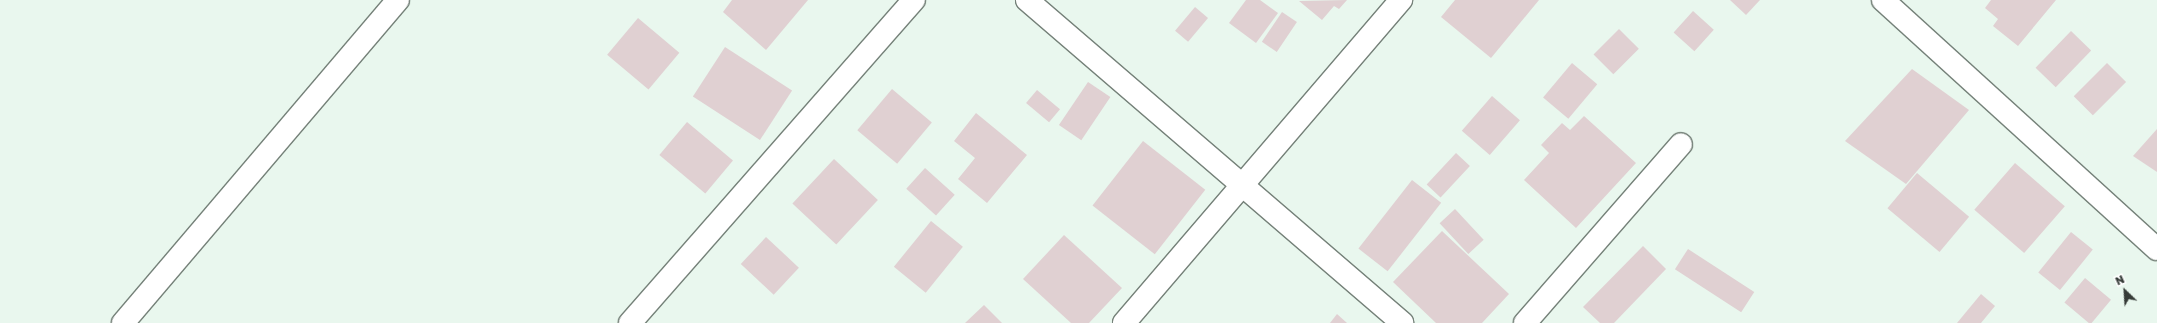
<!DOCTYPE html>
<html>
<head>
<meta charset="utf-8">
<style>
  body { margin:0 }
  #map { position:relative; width:2157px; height:323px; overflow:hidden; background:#e9f7ee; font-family:"Golos Text",sans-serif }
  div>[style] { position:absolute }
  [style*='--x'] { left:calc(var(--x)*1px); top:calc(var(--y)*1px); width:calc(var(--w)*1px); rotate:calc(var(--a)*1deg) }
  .building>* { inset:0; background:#e0d0d2; transform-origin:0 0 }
  .roads { filter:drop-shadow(1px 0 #758179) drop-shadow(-1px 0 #758179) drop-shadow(0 1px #758179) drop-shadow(0 -1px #758179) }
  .minor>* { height:22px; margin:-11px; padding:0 11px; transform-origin:11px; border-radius:11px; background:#fff }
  span { translate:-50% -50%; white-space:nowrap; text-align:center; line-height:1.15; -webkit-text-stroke:3px #fff; paint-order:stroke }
  .north { position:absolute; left:2105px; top:271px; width:40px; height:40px; -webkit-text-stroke:3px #fff; paint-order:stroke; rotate:335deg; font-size:11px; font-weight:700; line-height:16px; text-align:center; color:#363c38 }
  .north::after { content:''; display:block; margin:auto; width:14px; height:18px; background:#363c38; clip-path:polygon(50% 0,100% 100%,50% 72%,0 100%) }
</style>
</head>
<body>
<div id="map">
  <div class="building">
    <i style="clip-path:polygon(732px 0,808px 0,766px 50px,723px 12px)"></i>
    <i style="clip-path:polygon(1246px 0,1260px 0,1278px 13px,1256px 43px,1229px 23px)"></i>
    <i style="clip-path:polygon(1347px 0,1339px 9px,1334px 6px,1322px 20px,1299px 1px)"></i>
    <i style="clip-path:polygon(1455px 0,1539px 0,1491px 58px,1441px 17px)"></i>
    <i style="clip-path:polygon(1730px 0,1760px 0,1746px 15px)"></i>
    <i style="clip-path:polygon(1991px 0,2056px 0,2018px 46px,1993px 26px,1998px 19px,1985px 8px)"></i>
    <i style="left:1195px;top:7px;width:17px;height:31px;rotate:40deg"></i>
    <i style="left:1693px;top:11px;width:28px;height:29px;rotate:42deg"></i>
    <i style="left:1282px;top:12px;width:18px;height:36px;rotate:34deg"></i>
    <i style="left:638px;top:18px;width:54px;height:48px;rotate:40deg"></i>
    <i style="left:1619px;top:29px;width:28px;height:36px;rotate:45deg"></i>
    <i style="left:2071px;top:31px;width:28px;height:51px;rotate:44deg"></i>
    <i style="left:725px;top:47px;width:80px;height:59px;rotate:33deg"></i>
    <i style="left:1572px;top:63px;width:33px;height:45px;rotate:40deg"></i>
    <i style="left:2107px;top:63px;width:27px;height:47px;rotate:45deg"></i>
    <i style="clip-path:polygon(1912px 69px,1969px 110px,1906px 184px,1845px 141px)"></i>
    <i style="left:1088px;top:82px;width:27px;height:52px;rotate:34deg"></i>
    <i style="left:892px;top:89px;width:52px;height:54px;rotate:40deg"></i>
    <i style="left:1037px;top:90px;width:30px;height:17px;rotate:40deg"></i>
    <i style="left:1492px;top:96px;width:37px;height:46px;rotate:41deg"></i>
    <i style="clip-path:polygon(976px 113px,1027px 155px,987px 203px,958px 179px,975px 158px,954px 141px)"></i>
    <i style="clip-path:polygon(1584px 116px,1636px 163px,1576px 228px,1524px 180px,1549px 153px,1541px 145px,1562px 123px,1570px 130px)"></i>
    <i style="left:687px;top:122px;width:60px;height:43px;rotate:40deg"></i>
    <i style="clip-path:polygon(2157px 129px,2157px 172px,2133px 156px)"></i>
    <i style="left:1143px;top:141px;width:79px;height:82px;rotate:38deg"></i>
    <i style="left:1456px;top:153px;width:19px;height:43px;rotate:43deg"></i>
    <i style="left:834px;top:159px;width:60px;height:61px;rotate:43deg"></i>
    <i style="left:2015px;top:163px;width:66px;height:62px;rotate:41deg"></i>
    <i style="left:925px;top:168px;width:40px;height:28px;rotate:42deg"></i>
    <i style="left:1917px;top:173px;width:68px;height:46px;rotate:40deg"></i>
    <i style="left:1412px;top:180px;width:37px;height:87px;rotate:38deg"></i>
    <i style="left:1455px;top:209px;width:42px;height:21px;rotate:47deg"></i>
    <i style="left:931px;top:221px;width:41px;height:59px;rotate:39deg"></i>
    <i style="clip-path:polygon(1442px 231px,1509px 294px,1482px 323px,1436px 323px,1393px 282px)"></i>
    <i style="left:2071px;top:232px;width:28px;height:52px;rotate:39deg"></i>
    <i style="clip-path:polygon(1064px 235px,1122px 288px,1089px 323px,1071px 323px,1023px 279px)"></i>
    <i style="left:766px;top:237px;width:45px;height:37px;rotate:43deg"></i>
    <i style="clip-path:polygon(1643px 246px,1666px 269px,1614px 323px,1600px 323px,1583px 307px)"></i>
    <i style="left:1688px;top:249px;width:79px;height:24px;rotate:33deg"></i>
    <i style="left:2085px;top:278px;width:34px;height:32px;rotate:40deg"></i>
    <i style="clip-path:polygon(1981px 294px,1995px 306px,1981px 323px,1957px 323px)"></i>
    <i style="clip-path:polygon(984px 305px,1002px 323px,965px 323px)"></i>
    <i style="clip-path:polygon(1337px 314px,1347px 323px,1330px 323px)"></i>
  </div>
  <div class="roads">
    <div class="minor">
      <i style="--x:1027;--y:0;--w:495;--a:40.7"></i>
      <i style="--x:1883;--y:0;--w:370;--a:42.3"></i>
      <i style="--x:123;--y:323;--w:424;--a:-49.6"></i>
      <i style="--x:630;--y:323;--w:430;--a:-48.7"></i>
      <i style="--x:1124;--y:323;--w:426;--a:-49.4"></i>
      <i style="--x:1525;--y:323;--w:237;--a:-48.9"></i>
    </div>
  </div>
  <div class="north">N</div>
</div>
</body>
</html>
